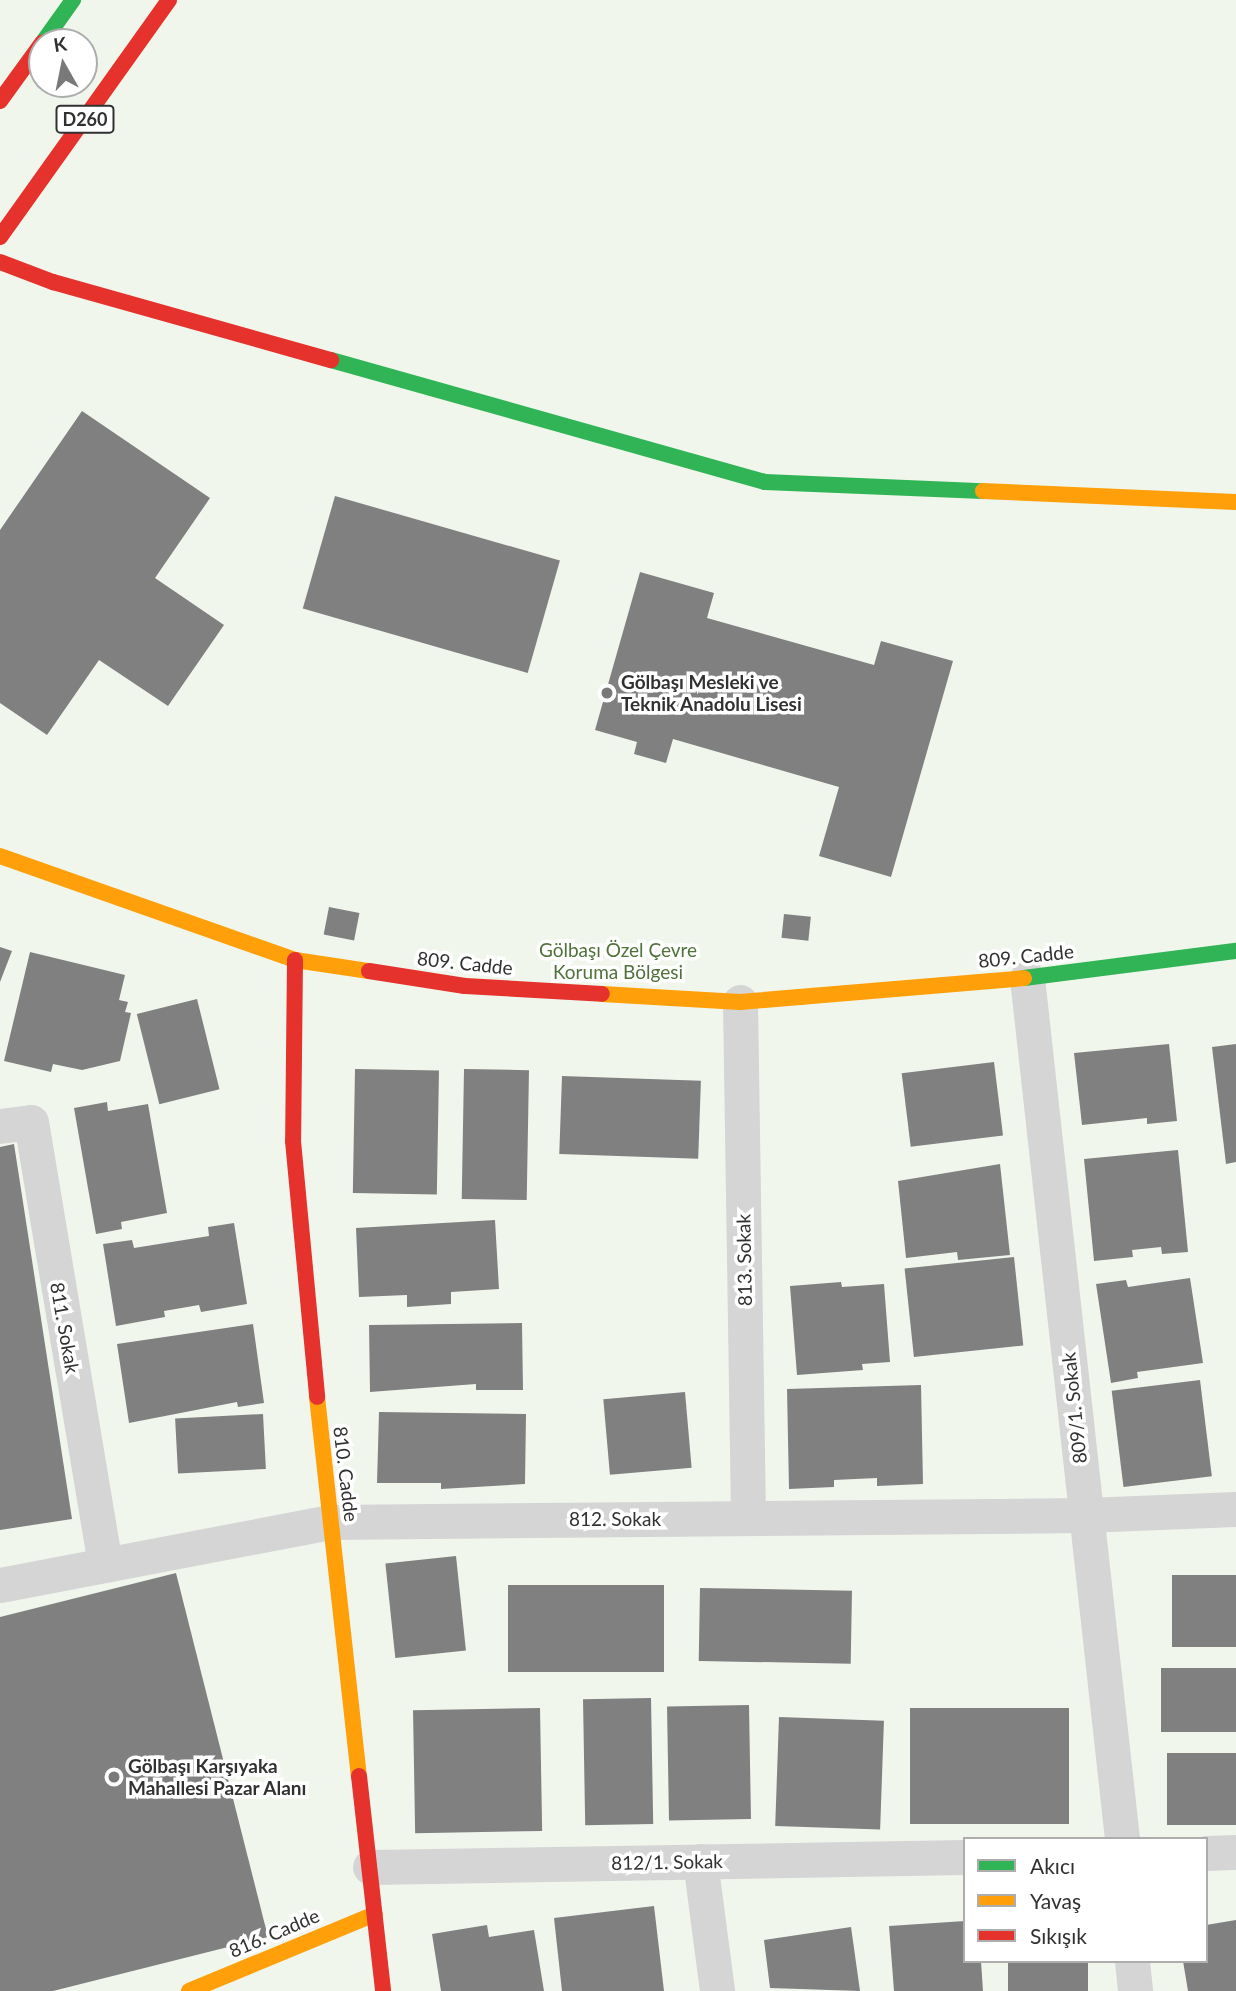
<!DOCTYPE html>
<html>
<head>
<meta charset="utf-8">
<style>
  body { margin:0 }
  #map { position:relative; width:1236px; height:1991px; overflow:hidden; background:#fff; font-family:Lato,sans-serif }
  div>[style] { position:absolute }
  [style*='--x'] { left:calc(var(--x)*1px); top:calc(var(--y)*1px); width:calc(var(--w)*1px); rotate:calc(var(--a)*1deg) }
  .green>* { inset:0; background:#f1f6ed }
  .building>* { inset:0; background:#808080; transform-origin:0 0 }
  .street>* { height:35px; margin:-17.5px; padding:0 17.5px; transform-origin:17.5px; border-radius:17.5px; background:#d5d5d5 }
  .fast>* { height:16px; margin:-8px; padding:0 8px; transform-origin:8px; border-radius:8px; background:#30b455 }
  .slow>* { height:16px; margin:-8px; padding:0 8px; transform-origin:8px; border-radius:8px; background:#ff9f0a }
  .jam>* { height:16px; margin:-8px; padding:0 8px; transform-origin:8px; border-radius:8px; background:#e5322d }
  .dots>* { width:19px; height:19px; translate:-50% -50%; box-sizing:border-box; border:4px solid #fff; border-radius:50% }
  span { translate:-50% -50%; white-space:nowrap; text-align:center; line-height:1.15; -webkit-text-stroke:7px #fff; paint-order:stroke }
  .shield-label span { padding:2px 5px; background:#fff; border:2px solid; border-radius:5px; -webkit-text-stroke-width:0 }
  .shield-label { font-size:18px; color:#313131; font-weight:700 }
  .poi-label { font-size:19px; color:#313131; font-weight:700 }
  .left { translate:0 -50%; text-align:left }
  .park-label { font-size:19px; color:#4f713a }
  .street-label { font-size:19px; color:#313131 }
  .legend { position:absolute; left:963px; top:1837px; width:245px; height:126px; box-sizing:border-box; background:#fff; border:2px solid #adadad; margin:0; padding:9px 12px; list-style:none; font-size:21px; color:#313131 }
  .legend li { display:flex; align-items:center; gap:14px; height:35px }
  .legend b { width:35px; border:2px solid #adadad }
  .north { position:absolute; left:28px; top:28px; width:70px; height:70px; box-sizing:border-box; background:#fff; border:2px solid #adadad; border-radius:50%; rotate:351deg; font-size:19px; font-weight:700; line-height:28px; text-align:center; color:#313131 }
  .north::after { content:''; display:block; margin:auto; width:24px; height:32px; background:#797979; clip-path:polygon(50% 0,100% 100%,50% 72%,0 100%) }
</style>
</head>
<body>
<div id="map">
  <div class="green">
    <i style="clip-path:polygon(evenodd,0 0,1236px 0,1236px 1991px,0 1991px,0 0,42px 42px,84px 42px,84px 84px,42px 84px,42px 42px,0 0,965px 1839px,1206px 1839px,1206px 1961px,965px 1961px,965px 1839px)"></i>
  </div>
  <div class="building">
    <i style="clip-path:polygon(82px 411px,210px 498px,155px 578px,224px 625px,168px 706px,99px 660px,47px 735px,0 703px,0 530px)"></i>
    <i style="left:335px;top:496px;width:234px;height:117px;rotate:16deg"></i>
    <i style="clip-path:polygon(640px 572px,714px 593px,707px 618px,874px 665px,881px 641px,953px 661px,891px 877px,819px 856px,839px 787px,673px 739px,666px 763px,634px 754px,637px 742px,595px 730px)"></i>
    <i style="left:329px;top:907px;width:31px;height:28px;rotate:11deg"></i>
    <i style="left:784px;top:914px;width:27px;height:24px;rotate:6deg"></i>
    <i style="clip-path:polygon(0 947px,12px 951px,0 982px)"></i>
    <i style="clip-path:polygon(30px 952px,125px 975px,119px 1000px,128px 1002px,125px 1012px,131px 1013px,120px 1061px,82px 1070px,53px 1064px,51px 1072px,4px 1061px)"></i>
    <i style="left:197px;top:999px;width:93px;height:62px;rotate:76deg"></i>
    <i style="clip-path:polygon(1169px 1044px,1177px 1121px,1147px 1124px,1147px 1118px,1082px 1125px,1074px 1053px)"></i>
    <i style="clip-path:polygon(1236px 1044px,1236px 1162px,1226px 1164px,1212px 1047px)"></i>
    <i style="left:994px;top:1062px;width:74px;height:93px;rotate:83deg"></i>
    <i style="left:355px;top:1069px;width:84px;height:124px;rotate:1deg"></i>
    <i style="left:464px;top:1069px;width:65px;height:130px;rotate:1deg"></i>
    <i style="left:562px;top:1076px;width:139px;height:78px;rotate:2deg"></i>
    <i style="clip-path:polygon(107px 1102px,108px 1111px,148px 1104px,167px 1213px,121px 1222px,122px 1229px,96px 1234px,74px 1108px)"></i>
    <i style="clip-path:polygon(14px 1144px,72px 1519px,0 1530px,0 1147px)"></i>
    <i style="clip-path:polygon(1178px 1150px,1188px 1252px,1162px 1254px,1161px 1247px,1132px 1250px,1133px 1257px,1094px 1261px,1084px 1159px)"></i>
    <i style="clip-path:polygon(1000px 1164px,1010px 1255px,958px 1260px,957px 1252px,906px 1258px,898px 1181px)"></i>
    <i style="clip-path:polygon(495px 1220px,499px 1289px,451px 1292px,451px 1304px,407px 1307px,407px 1295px,359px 1297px,356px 1228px)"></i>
    <i style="clip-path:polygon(234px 1223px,247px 1304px,201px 1312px,199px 1305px,164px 1311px,165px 1317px,116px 1326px,103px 1244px,132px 1240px,134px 1248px,209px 1236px,208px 1227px)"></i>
    <i style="left:1014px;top:1257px;width:89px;height:110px;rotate:84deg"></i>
    <i style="clip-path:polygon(1190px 1278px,1203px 1363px,1137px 1372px,1138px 1378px,1111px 1383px,1096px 1284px,1126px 1280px,1128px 1287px)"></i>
    <i style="clip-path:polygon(841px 1282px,842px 1287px,884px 1284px,890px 1362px,862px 1364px,863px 1370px,797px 1375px,790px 1286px)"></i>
    <i style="clip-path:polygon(522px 1323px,523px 1390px,476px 1390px,476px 1384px,370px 1392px,369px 1325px)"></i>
    <i style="clip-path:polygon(253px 1324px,264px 1403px,238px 1407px,237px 1402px,129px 1423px,117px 1344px)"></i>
    <i style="left:1200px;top:1380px;width:97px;height:89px;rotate:83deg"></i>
    <i style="clip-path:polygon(921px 1385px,923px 1484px,877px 1486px,877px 1478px,834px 1480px,834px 1487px,789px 1489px,787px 1389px)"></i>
    <i style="left:685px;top:1392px;width:76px;height:82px;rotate:85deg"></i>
    <i style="clip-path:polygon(379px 1412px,526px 1414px,525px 1484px,441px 1489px,441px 1483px,377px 1483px)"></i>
    <i style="left:263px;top:1414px;width:55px;height:88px;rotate:87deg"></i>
    <i style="left:456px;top:1556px;width:95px;height:71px;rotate:84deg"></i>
    <i style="clip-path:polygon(176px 1573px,268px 1937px,53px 1991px,0 1991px,0 1617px)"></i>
    <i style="left:1236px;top:1575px;width:72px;height:64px;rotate:90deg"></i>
    <i style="left:508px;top:1585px;width:156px;height:87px"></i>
    <i style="left:700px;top:1588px;width:152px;height:73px;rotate:1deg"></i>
    <i style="left:1236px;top:1668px;width:64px;height:75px;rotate:90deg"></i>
    <i style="left:651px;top:1698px;width:126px;height:68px;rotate:89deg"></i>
    <i style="left:749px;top:1705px;width:114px;height:82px;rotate:89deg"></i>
    <i style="left:540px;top:1708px;width:123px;height:127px;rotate:89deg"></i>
    <i style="left:1069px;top:1708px;width:116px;height:159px;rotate:90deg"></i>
    <i style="left:779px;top:1717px;width:105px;height:109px;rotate:2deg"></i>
    <i style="left:1236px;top:1753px;width:72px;height:69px;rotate:90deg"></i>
    <i style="clip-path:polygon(654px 1906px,664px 1991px,562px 1991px,554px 1918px)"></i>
    <i style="clip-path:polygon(1236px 1920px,1236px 1991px,1188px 1991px,1183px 1961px,1206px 1961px,1206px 1925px)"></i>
    <i style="clip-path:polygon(965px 1921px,965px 1961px,981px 1961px,983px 1991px,894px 1991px,889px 1926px)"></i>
    <i style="clip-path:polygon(487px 1925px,489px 1937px,534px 1930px,544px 1991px,441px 1991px,432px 1934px)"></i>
    <i style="clip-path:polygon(851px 1927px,860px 1991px,770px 1988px,764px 1940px)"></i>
    <i style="left:1008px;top:1961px;width:80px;height:30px"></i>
  </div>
  <div class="street">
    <i style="--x:1027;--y:978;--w:866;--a:83.7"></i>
    <i style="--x:740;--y:1002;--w:516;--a:89.11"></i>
    <i style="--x:0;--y:1126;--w:31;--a:-7"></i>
    <i style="--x:31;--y:1122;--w:449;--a:80.5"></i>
    <i style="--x:0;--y:1585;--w:336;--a:-10.8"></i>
    <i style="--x:330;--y:1522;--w:755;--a:-0.53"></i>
    <i style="--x:1085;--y:1515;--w:151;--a:-2.3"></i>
    <i style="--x:1206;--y:1853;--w:30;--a:-2"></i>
    <i style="--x:700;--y:1861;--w:131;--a:82.5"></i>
    <i style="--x:370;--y:1867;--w:595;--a:-0.96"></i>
    <i style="--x:1132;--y:1961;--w:30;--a:84"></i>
  </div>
  <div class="fast">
    <i style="--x:43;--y:42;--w:52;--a:-54.5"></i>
    <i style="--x:331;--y:360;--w:451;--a:15.7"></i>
    <i style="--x:765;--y:482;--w:218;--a:2.4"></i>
    <i style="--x:1024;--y:978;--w:214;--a:-7.3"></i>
  </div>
  <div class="slow">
    <i style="--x:983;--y:491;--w:253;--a:2.5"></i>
    <i style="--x:0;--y:856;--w:313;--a:19.4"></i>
    <i style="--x:295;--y:960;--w:75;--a:8.5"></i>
    <i style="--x:602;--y:994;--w:138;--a:3.3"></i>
    <i style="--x:740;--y:1002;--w:285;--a:-4.8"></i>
    <i style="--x:317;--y:1397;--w:381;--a:83.7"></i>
    <i style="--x:189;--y:1991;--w:201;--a:-22.5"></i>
  </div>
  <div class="jam">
    <i style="--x:0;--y:101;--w:72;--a:-54.1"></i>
    <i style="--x:0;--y:237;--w:291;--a:-54.5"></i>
    <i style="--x:0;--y:262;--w:57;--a:20.7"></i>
    <i style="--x:53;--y:282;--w:289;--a:15.7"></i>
    <i style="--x:295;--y:960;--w:181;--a:90.6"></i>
    <i style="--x:293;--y:1141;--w:257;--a:84.6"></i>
    <i style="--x:369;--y:971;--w:97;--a:8.9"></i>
    <i style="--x:465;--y:986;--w:137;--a:3.3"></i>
    <i style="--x:359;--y:1776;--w:216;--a:83.6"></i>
  </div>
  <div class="dots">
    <i style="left:607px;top:693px;background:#797979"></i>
    <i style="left:114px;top:1777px;background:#797979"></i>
  </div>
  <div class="shield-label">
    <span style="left:85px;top:119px">D260</span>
  </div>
  <div class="poi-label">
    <span class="left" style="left:621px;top:693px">Gölbaşı Mesleki ve<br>Teknik Anadolu Lisesi</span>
    <span class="left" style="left:128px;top:1777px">Gölbaşı Karşıyaka<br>Mahallesi Pazar Alanı</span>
  </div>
  <div class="park-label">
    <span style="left:618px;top:961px">Gölbaşı Özel Çevre<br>Koruma Bölgesi</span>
  </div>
  <div class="street-label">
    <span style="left:1026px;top:956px;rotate:-6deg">809. Cadde</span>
    <span style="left:465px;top:963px;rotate:6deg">809. Cadde</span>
    <span style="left:744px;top:1260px;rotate:-91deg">813. Sokak</span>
    <span style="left:65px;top:1328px;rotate:80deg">811. Sokak</span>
    <span style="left:1074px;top:1408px;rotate:-96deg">809/1. Sokak</span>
    <span style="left:346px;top:1474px;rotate:83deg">810. Cadde</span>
    <span style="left:615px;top:1519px">812. Sokak</span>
    <span style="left:667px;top:1862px;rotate:-1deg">812/1. Sokak</span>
    <span style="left:274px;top:1933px;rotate:-23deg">816. Cadde</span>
  </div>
  <ul class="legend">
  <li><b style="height:9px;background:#30b455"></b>Akıcı</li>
  <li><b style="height:9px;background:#ff9f0a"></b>Yavaş</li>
  <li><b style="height:9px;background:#e5322d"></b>Sıkışık</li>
  </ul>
  <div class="north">K</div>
</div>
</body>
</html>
